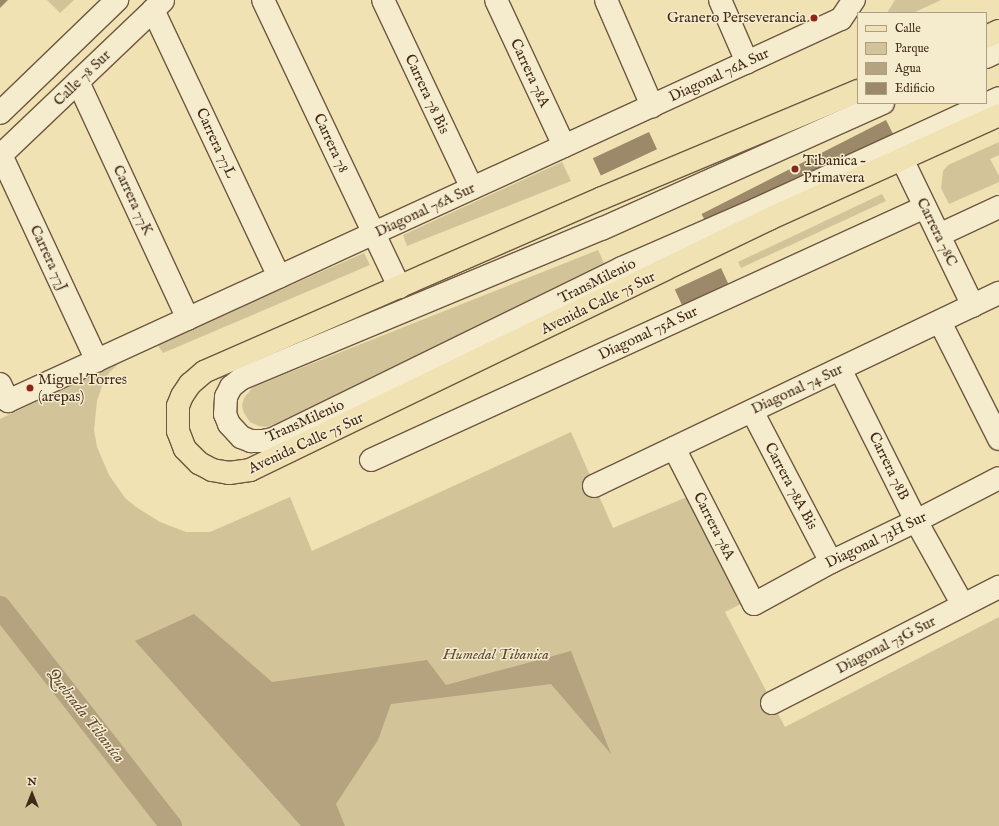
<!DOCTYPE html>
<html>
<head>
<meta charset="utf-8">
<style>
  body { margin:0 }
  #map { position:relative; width:999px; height:826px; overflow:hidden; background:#f0e2b3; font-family:"IM FELL English",serif }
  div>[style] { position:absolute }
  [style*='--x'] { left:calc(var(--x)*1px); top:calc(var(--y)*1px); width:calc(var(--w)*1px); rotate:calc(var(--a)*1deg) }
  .green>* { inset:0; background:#d2c399 }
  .water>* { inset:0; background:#b5a37f }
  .canal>* { height:22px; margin:-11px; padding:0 11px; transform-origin:11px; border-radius:11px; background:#b5a37f }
  .building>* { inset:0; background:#9c8969; transform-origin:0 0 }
  .roads { filter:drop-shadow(1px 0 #6e5740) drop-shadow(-1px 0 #6e5740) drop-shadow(0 1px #6e5740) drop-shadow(0 -1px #6e5740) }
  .minor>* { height:22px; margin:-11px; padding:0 11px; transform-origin:11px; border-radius:11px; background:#f5ecce }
  .major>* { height:22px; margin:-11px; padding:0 11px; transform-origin:11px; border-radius:11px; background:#f0e2b3 }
  .dots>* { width:11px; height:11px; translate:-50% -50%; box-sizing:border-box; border:2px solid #f5ecce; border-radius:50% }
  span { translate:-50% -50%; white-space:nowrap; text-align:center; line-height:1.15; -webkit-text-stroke:3px #f5ecce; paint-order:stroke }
  .poi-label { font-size:15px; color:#422919 }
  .right { translate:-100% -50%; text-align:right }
  .left { translate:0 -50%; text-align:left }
  .street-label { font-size:15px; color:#422919 }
  .park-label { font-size:15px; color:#5f4833; font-style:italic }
  .water-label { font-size:16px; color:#644e38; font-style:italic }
  .legend { position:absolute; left:857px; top:12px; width:130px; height:92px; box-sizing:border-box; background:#f5ecce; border:1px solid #ad9e86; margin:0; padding:5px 7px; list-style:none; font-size:12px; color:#422919 }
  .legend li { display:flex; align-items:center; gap:8px; height:20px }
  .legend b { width:20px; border:1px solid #ad9e86 }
  .north { position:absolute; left:12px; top:774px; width:40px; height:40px; -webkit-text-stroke:3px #f5ecce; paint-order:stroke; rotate:0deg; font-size:11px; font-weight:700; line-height:16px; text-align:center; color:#422919 }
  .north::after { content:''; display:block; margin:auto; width:14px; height:18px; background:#422919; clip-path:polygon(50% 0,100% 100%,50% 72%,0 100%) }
</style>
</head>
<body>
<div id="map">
  <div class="green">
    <i style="clip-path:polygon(47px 0,74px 0,60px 13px)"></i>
    <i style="clip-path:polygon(895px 0,941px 0,913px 13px,887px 13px)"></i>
    <i style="clip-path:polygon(999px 142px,999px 155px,990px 159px,999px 176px,999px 182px,949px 204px,941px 188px,943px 171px,948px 165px)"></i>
    <i style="clip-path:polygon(562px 162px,571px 181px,407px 246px,403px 235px)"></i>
    <i style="clip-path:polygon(882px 194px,886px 201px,741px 268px,738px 262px)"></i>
    <i style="clip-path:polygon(598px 250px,605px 265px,278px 423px,267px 427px,259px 426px,250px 422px,244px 413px,242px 406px,244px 398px,253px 387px)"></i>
    <i style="clip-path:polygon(364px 253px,370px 265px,163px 353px,157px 344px)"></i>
    <i style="clip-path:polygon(121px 361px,109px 373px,102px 386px,97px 401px,94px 430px,97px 447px,109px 475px,125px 498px,136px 507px,160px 522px,186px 532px,210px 532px,290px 497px,312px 551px,571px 432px,613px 528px,687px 497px,741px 604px,725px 612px,785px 727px,999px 617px,999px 826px,0 826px,0 419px)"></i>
  </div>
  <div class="water">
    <i style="clip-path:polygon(194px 614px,272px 682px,427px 660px,446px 685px,571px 651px,611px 754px,551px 684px,391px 704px,378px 740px,336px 804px,345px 826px,301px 826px,135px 641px)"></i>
  </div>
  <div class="canal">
    <i style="--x:0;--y:607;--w:278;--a:52"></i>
  </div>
  <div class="building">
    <i style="clip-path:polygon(0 0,8px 0,0 8px)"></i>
    <i style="left:886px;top:120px;width:16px;height:207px;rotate:63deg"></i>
    <i style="left:649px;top:132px;width:19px;height:62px;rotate:65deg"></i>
    <i style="left:721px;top:268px;width:17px;height:51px;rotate:65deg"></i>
  </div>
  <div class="roads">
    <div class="minor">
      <i style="--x:263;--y:0;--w:318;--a:64.6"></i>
      <i style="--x:383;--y:0;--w:208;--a:64.7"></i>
      <i style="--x:496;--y:0;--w:161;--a:65"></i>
      <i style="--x:606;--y:0;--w:116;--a:66.5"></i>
      <i style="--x:720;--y:0;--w:68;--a:66.5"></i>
      <i style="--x:153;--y:10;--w:295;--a:64.7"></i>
      <i style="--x:841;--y:19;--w:23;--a:-56"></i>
      <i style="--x:986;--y:57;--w:14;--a:-25"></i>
      <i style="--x:78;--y:82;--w:261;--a:65.1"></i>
      <i style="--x:883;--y:103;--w:307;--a:155.9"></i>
      <i style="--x:603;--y:228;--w:391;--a:157.4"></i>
      <i style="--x:242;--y:378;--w:14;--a:141"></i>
      <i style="--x:231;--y:387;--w:11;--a:117"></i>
      <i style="--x:226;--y:397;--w:17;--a:93"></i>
      <i style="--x:225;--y:414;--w:11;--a:68"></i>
      <i style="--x:229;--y:424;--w:18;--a:47"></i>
      <i style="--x:241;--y:437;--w:11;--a:22"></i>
      <i style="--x:251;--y:441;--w:11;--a:0"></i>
      <i style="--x:262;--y:441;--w:11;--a:-10"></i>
      <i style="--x:273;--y:439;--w:389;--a:-26.1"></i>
      <i style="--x:622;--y:268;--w:147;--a:-23.6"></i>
      <i style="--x:757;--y:209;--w:266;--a:-24.6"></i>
      <i style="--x:0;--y:113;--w:163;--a:-44"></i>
      <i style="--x:1;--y:155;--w:227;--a:65"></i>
      <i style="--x:0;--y:156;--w:225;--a:-43.6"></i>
      <i style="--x:902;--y:159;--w:163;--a:64.2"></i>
      <i style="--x:939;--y:235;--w:66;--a:-25"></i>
      <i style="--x:940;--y:322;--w:131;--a:63.2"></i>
      <i style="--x:840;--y:369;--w:170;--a:63.4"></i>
      <i style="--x:916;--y:521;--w:96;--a:60.8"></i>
      <i style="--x:0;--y:384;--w:19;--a:65"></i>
      <i style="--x:8;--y:401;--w:916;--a:-24.64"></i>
      <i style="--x:752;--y:411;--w:170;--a:62.4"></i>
      <i style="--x:674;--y:448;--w:175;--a:62.9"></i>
      <i style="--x:754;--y:604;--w:88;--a:-28.6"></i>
      <i style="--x:831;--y:562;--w:94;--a:-25.8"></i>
      <i style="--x:916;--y:521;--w:93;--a:-27.4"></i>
      <i style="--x:371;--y:460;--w:609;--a:-24.55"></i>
      <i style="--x:594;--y:486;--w:449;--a:-25.5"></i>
      <i style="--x:772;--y:703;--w:255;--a:-27.1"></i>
    </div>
    <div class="major">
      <i style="--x:986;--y:37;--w:14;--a:-25"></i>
      <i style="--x:858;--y:91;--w:277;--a:157.3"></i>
      <i style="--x:602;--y:198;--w:434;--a:156.4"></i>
      <i style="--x:204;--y:372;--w:18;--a:139"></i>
      <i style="--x:190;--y:384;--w:14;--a:124"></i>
      <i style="--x:182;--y:396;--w:11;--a:112"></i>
      <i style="--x:178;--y:406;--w:25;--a:90"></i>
      <i style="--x:178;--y:431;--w:19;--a:69"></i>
      <i style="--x:185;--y:449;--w:20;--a:45"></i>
      <i style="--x:199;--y:463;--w:15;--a:28"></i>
      <i style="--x:212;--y:470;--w:17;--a:10"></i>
      <i style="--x:229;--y:473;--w:21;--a:-8"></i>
      <i style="--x:250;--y:470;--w:577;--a:-25.81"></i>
      <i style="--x:769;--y:219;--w:252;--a:-24.3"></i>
    </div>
  </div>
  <div class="dots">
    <i style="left:814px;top:18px;background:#8f2418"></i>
    <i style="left:795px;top:169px;background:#8f2418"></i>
    <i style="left:30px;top:388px;background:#8f2418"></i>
  </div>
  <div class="poi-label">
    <span class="right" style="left:806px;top:18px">Granero Perseverancia</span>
    <span class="left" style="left:803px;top:169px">Tibanica –<br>Primavera</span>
    <span class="left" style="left:38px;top:388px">Miguel Torres<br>(arepas)</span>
  </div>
  <div class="street-label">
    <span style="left:530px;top:73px;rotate:65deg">Carrera 78A</span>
    <span style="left:719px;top:75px;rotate:-25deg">Diagonal 76A Sur</span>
    <span style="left:82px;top:78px;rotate:-44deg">Calle 78 Sur</span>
    <span style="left:427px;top:94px;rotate:65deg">Carrera 78 Bis</span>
    <span style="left:216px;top:143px;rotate:65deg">Carrera 77L</span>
    <span style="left:331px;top:143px;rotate:65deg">Carrera 78</span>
    <span style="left:133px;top:200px;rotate:65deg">Carrera 77K</span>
    <span style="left:425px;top:210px;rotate:-25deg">Diagonal 76A Sur</span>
    <span style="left:937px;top:232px;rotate:64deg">Carrera 78C</span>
    <span style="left:49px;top:258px;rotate:65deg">Carrera 77J</span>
    <span style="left:597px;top:281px;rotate:-26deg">TransMilenio</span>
    <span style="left:598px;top:303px;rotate:-26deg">Avenida Calle 75 Sur</span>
    <span style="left:648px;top:333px;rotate:-25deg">Diagonal 75A Sur</span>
    <span style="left:797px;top:389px;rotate:-25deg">Diagonal 74 Sur</span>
    <span style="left:305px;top:421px;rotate:-24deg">TransMilenio</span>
    <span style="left:306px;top:443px;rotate:-25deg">Avenida Calle 75 Sur</span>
    <span style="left:889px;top:466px;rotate:64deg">Carrera 78B</span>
    <span style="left:791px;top:486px;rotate:62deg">Carrera 78A Bis</span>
    <span style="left:714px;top:526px;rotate:63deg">Carrera 78A</span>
    <span style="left:876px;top:540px;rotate:-26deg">Diagonal 73H Sur</span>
    <span style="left:886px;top:645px;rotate:-27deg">Diagonal 73G Sur</span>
  </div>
  <div class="park-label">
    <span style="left:496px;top:655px">Humedal Tibanica</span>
  </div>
  <div class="water-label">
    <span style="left:85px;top:716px;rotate:52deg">Quebrada Tibaníca</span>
  </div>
  <ul class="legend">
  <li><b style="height:5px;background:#f0e2b3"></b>Calle</li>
  <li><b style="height:11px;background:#d2c399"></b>Parque</li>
  <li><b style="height:11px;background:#b5a37f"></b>Agua</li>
  <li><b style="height:11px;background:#9c8969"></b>Edificio</li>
  </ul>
  <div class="north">N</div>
</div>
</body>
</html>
